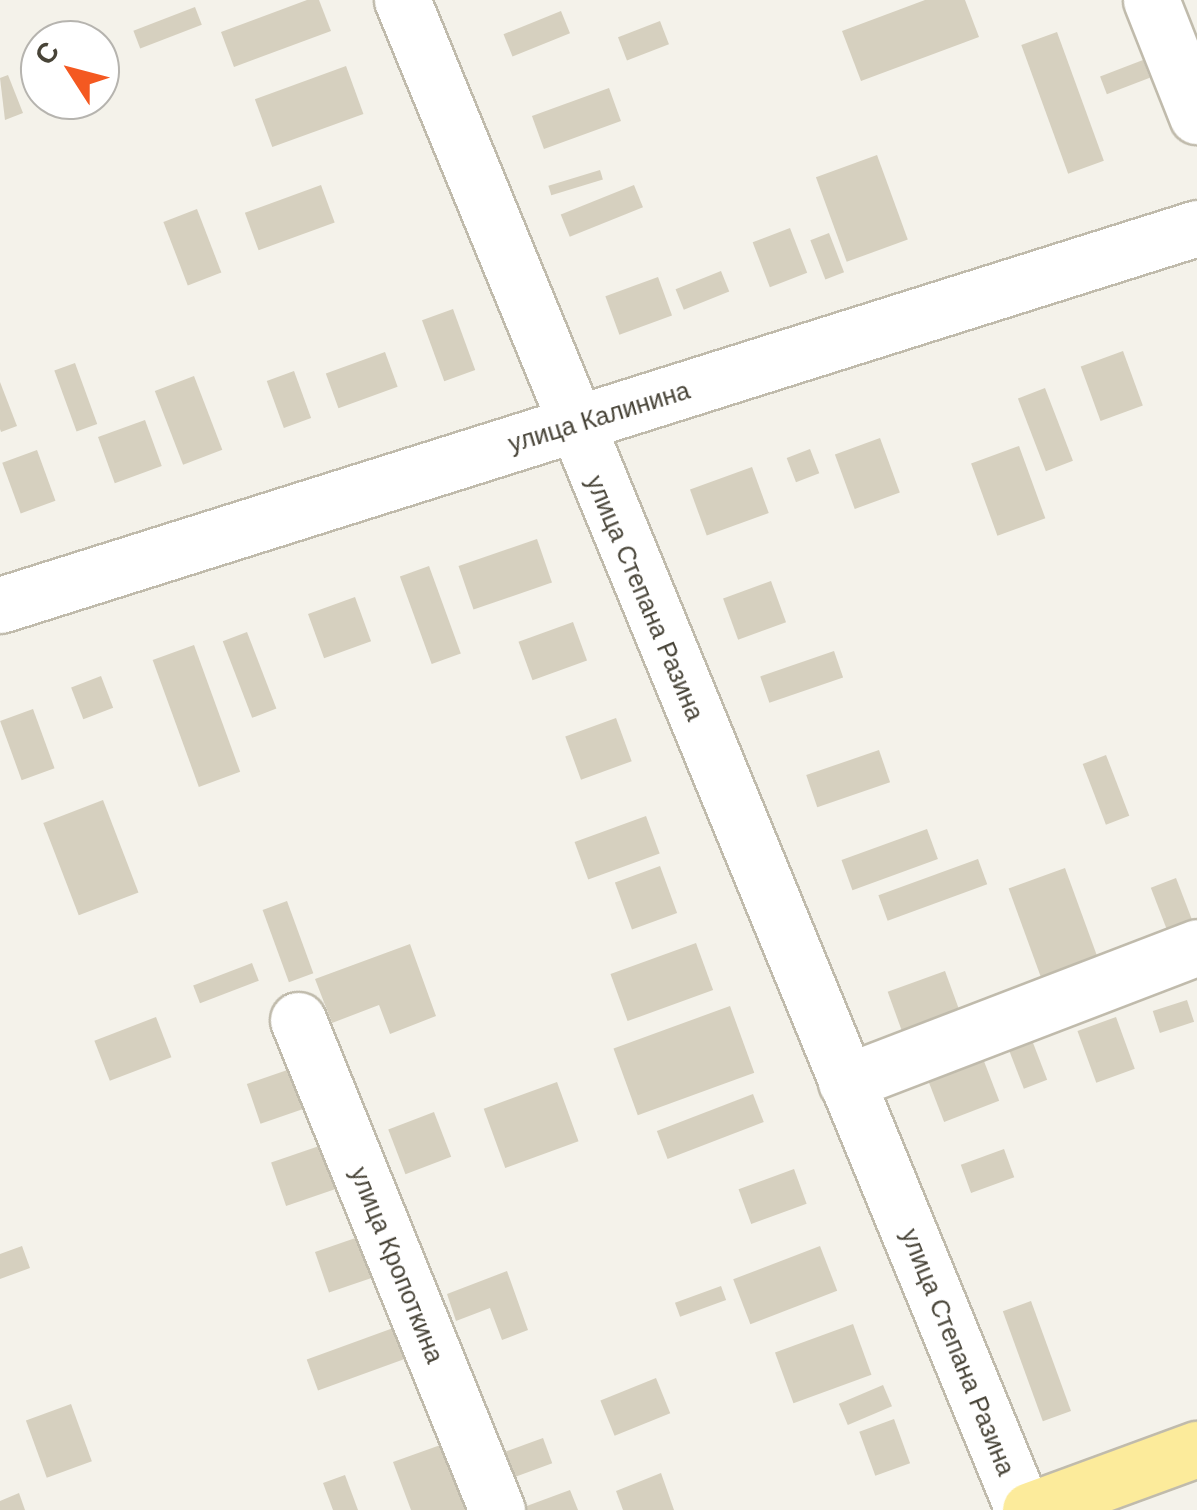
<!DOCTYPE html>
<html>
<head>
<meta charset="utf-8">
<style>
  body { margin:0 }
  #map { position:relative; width:1197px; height:1510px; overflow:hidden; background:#f4f2ea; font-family:Arial,sans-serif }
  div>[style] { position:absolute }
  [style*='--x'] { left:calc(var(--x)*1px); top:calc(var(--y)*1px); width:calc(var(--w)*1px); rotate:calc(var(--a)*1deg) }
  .building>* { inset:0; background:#d6d0bf; transform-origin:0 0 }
  .roads { filter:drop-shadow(2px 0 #c0bbac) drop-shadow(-2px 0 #c0bbac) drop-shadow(0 2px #c0bbac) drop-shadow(0 -2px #c0bbac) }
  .minor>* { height:55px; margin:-27.5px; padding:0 27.5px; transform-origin:27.5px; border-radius:27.5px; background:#fff }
  .major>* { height:55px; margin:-27.5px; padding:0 27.5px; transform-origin:27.5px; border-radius:27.5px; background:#fceb9b }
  span { translate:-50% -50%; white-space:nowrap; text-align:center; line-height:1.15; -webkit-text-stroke:9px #fff; paint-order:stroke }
  .street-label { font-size:25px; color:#484438 }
  .north { position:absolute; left:20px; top:20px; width:100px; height:100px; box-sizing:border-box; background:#fff; border:2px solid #b6b4af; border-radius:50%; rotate:306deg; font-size:28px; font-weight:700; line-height:40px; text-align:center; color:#484438 }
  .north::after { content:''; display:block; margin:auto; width:35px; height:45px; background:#f45921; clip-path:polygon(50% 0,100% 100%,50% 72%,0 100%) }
</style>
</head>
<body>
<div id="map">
  <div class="building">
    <i style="clip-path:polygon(307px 0,319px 0,331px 31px,234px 67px,221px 32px)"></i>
    <i style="clip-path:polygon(925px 0,965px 0,979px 37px,861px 81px,842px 31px)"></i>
    <i style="left:195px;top:7px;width:19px;height:66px;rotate:69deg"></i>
    <i style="left:561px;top:11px;width:24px;height:62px;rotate:68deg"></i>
    <i style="left:660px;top:21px;width:25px;height:45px;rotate:69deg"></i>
    <i style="left:1057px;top:32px;width:137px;height:38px;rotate:70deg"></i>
    <i style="left:1143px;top:60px;width:19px;height:46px;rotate:69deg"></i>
    <i style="left:346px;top:66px;width:51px;height:97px;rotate:70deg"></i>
    <i style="clip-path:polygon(8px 75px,23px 113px,5px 120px,0 78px)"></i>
    <i style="left:609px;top:88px;width:35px;height:82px;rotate:70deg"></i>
    <i style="left:877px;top:155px;width:90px;height:65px;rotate:70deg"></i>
    <i style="left:600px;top:170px;width:10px;height:54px;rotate:73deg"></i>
    <i style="left:321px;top:185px;width:40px;height:81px;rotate:70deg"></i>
    <i style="left:634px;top:185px;width:24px;height:79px;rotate:68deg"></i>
    <i style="left:197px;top:209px;width:68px;height:36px;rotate:69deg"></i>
    <i style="left:790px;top:228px;width:48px;height:40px;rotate:69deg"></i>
    <i style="left:829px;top:233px;width:42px;height:20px;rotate:69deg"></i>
    <i style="left:721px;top:271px;width:22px;height:49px;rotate:68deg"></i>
    <i style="left:658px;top:277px;width:41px;height:56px;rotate:70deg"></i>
    <i style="left:453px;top:309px;width:65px;height:33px;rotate:70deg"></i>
    <i style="left:1123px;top:351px;width:58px;height:45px;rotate:70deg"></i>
    <i style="left:385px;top:352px;width:37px;height:63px;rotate:70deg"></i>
    <i style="left:75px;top:363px;width:65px;height:22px;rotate:70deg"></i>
    <i style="left:294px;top:371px;width:50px;height:29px;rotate:70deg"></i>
    <i style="left:194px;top:376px;width:79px;height:42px;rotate:69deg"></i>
    <i style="clip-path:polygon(0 382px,17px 426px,1px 432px,0 429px)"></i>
    <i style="left:1045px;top:388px;width:78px;height:29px;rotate:69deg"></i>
    <i style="left:145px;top:420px;width:49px;height:50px;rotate:70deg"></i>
    <i style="left:880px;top:438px;width:58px;height:48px;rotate:70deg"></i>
    <i style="left:1019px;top:446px;width:77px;height:51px;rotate:70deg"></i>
    <i style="left:810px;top:449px;width:26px;height:25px;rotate:69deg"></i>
    <i style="left:37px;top:450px;width:54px;height:37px;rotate:70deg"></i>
    <i style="left:752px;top:467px;width:49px;height:66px;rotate:70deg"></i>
    <i style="left:537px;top:539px;width:46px;height:83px;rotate:71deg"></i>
    <i style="left:429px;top:566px;width:93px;height:31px;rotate:70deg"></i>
    <i style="left:771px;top:581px;width:44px;height:51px;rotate:70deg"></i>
    <i style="left:355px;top:597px;width:47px;height:50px;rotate:70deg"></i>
    <i style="left:573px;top:622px;width:41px;height:58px;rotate:70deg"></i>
    <i style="left:247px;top:632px;width:82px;height:26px;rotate:69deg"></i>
    <i style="left:194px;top:645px;width:135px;height:44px;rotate:70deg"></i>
    <i style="left:834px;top:651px;width:28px;height:78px;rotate:71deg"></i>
    <i style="left:101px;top:676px;width:34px;height:32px;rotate:69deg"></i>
    <i style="left:33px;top:709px;width:63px;height:35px;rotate:70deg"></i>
    <i style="left:616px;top:718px;width:46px;height:54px;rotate:70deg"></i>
    <i style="left:879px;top:750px;width:34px;height:77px;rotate:71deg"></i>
    <i style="left:1106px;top:755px;width:65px;height:25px;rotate:69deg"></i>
    <i style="left:103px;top:800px;width:99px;height:64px;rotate:69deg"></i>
    <i style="left:646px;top:816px;width:40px;height:76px;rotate:70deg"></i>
    <i style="left:927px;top:829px;width:32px;height:91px;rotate:70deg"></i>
    <i style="left:978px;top:859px;width:27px;height:106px;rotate:70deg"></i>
    <i style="left:660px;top:866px;width:50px;height:48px;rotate:70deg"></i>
    <i style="left:1065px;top:868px;width:98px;height:60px;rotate:70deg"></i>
    <i style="left:1176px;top:878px;width:60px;height:27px;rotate:69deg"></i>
    <i style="left:287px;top:901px;width:77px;height:26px;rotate:70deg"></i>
    <i style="left:696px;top:943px;width:50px;height:91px;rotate:70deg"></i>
    <i style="clip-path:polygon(410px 944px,436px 1016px,390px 1034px,379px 1005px,332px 1023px,315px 979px)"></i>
    <i style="left:252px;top:963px;width:19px;height:63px;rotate:69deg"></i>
    <i style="left:945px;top:971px;width:44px;height:61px;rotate:70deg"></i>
    <i style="left:1187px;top:1000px;width:23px;height:36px;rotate:72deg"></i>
    <i style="left:730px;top:1006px;width:71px;height:124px;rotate:70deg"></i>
    <i style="left:156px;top:1017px;width:43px;height:66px;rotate:69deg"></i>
    <i style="left:1116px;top:1017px;width:55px;height:41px;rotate:70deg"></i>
    <i style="left:1030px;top:1035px;width:48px;height:25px;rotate:69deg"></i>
    <i style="left:982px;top:1056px;width:48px;height:59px;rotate:69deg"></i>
    <i style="left:296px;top:1067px;width:42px;height:52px;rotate:71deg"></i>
    <i style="left:557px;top:1082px;width:63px;height:78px;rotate:70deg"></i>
    <i style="left:753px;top:1094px;width:30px;height:103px;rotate:69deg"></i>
    <i style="left:434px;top:1112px;width:48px;height:49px;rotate:69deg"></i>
    <i style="left:325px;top:1144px;width:46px;height:57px;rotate:71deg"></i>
    <i style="left:1004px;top:1149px;width:30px;height:46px;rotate:70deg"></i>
    <i style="left:794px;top:1169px;width:37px;height:59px;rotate:70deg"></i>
    <i style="left:367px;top:1234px;width:43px;height:55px;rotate:71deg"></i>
    <i style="clip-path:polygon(22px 1246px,30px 1268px,0 1279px,0 1254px)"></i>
    <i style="left:820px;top:1246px;width:48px;height:93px;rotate:69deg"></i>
    <i style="clip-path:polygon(507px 1271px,528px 1330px,502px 1340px,490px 1308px,456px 1321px,447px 1294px)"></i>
    <i style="left:721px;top:1286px;width:15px;height:49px;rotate:70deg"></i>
    <i style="left:1031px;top:1301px;width:117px;height:30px;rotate:70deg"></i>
    <i style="left:853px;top:1324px;width:54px;height:83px;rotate:70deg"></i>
    <i style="left:396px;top:1327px;width:33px;height:95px;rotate:70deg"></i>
    <i style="left:656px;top:1378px;width:38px;height:60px;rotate:68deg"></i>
    <i style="left:883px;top:1385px;width:23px;height:48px;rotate:67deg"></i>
    <i style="left:71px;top:1404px;width:61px;height:48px;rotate:70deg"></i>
    <i style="left:894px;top:1419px;width:47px;height:37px;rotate:70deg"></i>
    <i style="left:543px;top:1438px;width:27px;height:47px;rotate:70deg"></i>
    <i style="clip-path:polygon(446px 1443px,471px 1510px,411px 1510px,393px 1462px)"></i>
    <i style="clip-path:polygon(661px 1473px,674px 1510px,623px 1510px,616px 1491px)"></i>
    <i style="clip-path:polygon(345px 1475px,358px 1510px,333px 1510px,323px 1483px)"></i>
    <i style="clip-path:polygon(570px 1490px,578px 1510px,525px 1510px,524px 1507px)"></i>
    <i style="clip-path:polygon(19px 1493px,25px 1510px,0 1510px,0 1501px)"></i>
  </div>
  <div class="roads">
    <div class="minor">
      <i style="--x:402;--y:0;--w:1633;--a:67.64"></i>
      <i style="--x:1151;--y:0;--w:125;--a:68.4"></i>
      <i style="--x:0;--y:605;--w:1255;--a:-17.48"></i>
      <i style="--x:298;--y:1020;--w:529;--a:67.9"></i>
      <i style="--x:846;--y:1082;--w:376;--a:-21"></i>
    </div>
    <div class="major">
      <i style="--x:1030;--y:1510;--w:178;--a:-20.1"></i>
    </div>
  </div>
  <div class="street-label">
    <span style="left:599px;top:417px;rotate:-17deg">улица Калинина</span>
    <span style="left:645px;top:598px;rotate:67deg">улица Степана Разина</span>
    <span style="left:397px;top:1265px;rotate:68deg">улица Кропоткина</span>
    <span style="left:958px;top:1352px;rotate:68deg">улица Степана Разина</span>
  </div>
  <div class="north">С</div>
</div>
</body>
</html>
